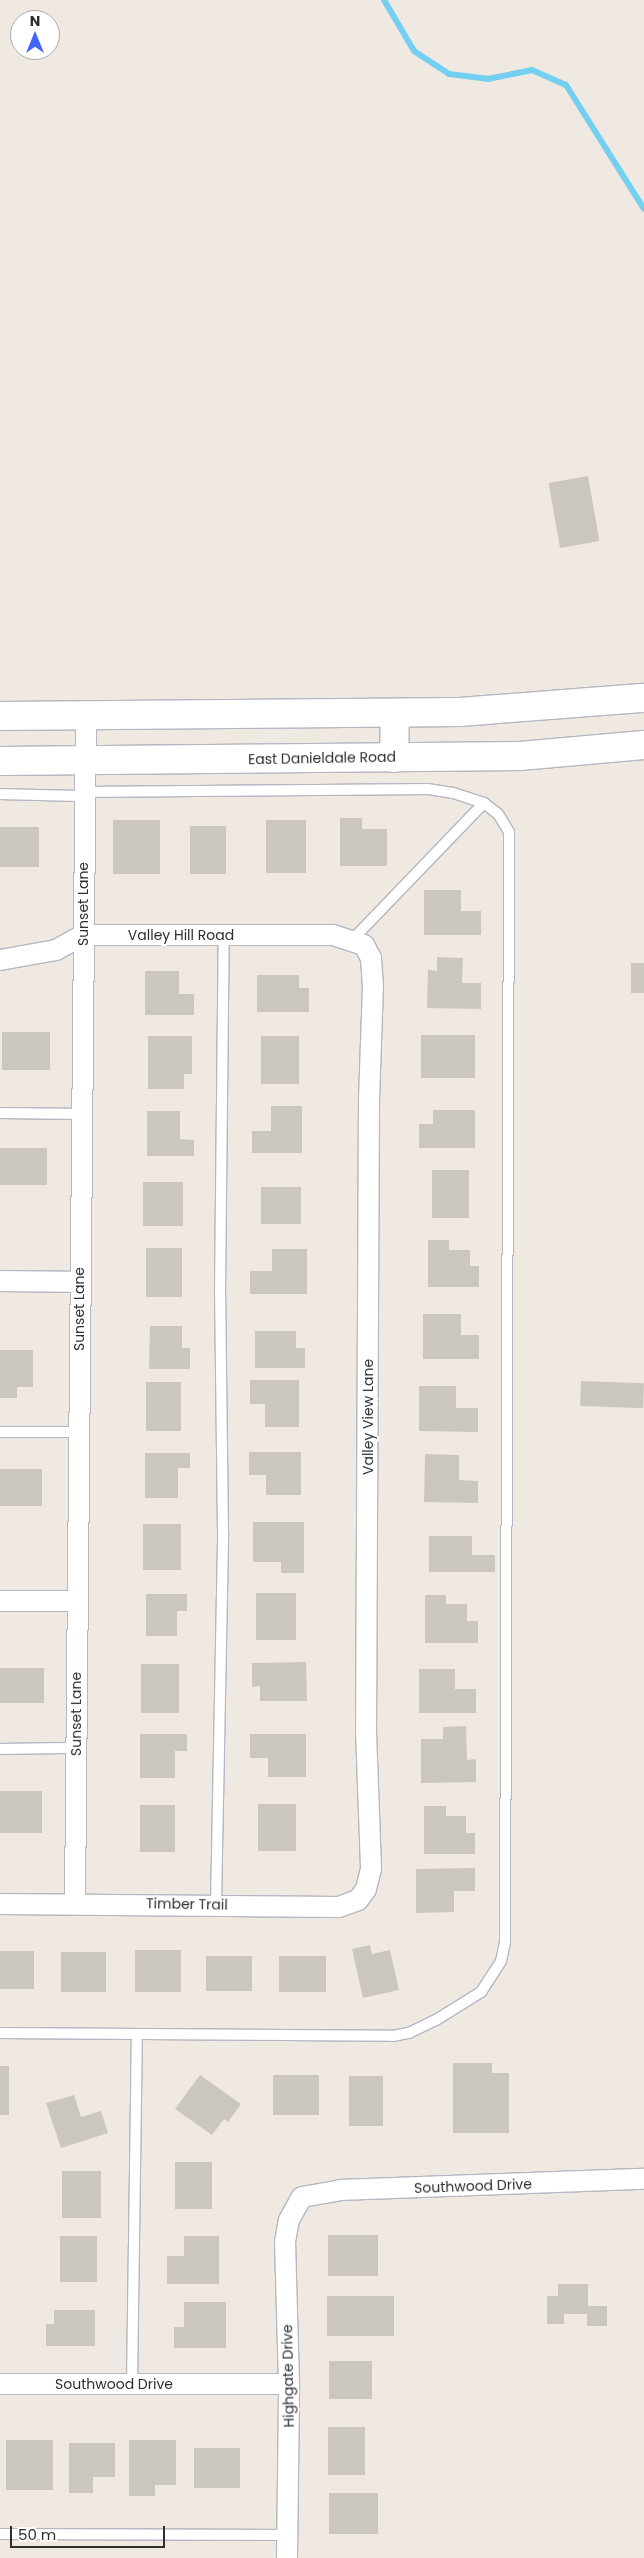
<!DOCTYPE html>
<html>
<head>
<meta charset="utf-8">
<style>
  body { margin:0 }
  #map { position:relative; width:644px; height:2558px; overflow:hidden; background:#efe9e1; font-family:Poppins,sans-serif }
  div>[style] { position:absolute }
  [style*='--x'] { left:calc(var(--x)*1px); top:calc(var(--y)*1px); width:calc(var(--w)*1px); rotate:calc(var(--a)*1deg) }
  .stream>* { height:6px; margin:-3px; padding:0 3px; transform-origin:3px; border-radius:3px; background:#75cff0 }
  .building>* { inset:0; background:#cbc7bf; transform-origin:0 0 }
  .roads { filter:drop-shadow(1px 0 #b4b7c1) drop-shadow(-1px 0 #b4b7c1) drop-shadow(0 1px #b4b7c1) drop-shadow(0 -1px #b4b7c1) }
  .lane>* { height:10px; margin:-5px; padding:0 5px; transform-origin:5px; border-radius:5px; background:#fff }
  .street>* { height:20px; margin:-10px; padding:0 10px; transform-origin:10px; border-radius:10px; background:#fff }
  .secondary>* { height:28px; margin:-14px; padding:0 14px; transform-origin:14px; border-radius:14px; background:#fff }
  span { translate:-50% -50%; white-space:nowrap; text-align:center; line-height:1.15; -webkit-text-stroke:4px #fff; paint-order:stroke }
  .street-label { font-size:14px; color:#2e2e2e }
  .north { position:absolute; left:10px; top:10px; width:50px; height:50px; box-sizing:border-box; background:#fff; border:1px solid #ababab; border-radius:50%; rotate:0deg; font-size:14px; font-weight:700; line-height:20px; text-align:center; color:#2e2e2e }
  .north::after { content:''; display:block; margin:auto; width:18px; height:22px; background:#4264fb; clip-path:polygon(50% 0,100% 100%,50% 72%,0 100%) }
  .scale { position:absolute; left:10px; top:2526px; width:155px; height:22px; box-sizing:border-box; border:2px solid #2e2e2e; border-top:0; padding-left:6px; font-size:15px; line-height:18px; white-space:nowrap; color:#2e2e2e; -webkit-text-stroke:4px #fff; paint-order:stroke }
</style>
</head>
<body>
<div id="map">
  <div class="stream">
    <i style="--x:384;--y:0;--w:59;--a:59.5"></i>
    <i style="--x:414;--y:51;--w:42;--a:33.3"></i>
    <i style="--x:449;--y:74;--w:39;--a:7"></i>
    <i style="--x:488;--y:79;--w:45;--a:-11.6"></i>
    <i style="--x:532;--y:70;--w:37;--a:24"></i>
    <i style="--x:566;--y:85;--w:146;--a:57.8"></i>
  </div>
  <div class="building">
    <i style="left:588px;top:476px;width:66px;height:40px;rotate:80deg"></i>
    <i style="clip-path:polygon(340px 818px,362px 818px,362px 829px,387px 829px,387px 866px,340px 866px)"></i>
    <i style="left:113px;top:820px;width:47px;height:54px"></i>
    <i style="left:266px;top:820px;width:40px;height:53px"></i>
    <i style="left:190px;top:826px;width:36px;height:48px"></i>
    <i style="left:0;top:827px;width:39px;height:40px"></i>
    <i style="clip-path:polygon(424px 890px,461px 890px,461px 911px,481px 911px,481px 935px,424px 935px)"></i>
    <i style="clip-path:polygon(437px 957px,463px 958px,462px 983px,481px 983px,481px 1009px,427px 1008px,428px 970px,437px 971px)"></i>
    <i style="left:631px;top:963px;width:13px;height:30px"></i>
    <i style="clip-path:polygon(145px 971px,179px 971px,179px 994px,194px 994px,194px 1015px,145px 1015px)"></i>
    <i style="clip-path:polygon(257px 975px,299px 975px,299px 988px,309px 988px,309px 1012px,257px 1012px)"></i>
    <i style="left:2px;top:1032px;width:48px;height:38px"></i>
    <i style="left:421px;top:1035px;width:54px;height:43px"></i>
    <i style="clip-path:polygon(148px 1036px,192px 1036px,192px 1074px,184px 1074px,184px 1089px,148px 1089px)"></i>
    <i style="left:261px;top:1036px;width:38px;height:48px"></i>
    <i style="clip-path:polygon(271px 1106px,302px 1106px,302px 1153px,252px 1153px,252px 1131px,271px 1131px)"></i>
    <i style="clip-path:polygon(433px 1110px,475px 1110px,475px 1148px,419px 1148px,419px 1124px,433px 1124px)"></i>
    <i style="clip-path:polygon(147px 1111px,180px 1111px,180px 1139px,194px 1140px,194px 1156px,147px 1156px)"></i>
    <i style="left:0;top:1148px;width:47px;height:37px"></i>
    <i style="left:432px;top:1170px;width:37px;height:48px"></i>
    <i style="left:143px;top:1182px;width:40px;height:44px"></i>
    <i style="left:261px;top:1187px;width:40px;height:37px"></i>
    <i style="clip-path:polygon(428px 1240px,449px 1240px,449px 1250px,470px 1250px,470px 1266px,479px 1266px,479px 1287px,428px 1287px)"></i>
    <i style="left:146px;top:1248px;width:36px;height:49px"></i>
    <i style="clip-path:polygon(272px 1249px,307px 1249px,307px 1294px,250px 1294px,250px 1271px,272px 1271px)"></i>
    <i style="clip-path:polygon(423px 1314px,461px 1314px,461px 1335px,479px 1335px,479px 1359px,423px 1359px)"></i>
    <i style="clip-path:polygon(150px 1326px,182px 1326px,182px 1348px,190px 1348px,190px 1369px,149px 1369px)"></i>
    <i style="clip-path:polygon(255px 1331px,296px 1331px,296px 1348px,305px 1348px,305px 1368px,255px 1368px)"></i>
    <i style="clip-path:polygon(0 1350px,33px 1350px,33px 1387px,17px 1387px,17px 1398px,0 1398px)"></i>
    <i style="clip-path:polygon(250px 1380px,299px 1380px,299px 1427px,265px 1427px,265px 1404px,250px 1404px)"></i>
    <i style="left:581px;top:1381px;width:63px;height:25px;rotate:2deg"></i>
    <i style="left:146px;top:1382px;width:35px;height:49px"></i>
    <i style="clip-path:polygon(419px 1386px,456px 1386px,456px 1408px,478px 1408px,478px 1432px,419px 1431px)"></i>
    <i style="clip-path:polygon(249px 1452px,301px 1452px,301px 1495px,266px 1495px,266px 1475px,249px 1475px)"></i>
    <i style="clip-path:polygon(145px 1453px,190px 1453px,190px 1468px,178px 1468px,178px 1498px,145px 1498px)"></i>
    <i style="clip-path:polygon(425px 1454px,459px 1455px,459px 1480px,478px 1481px,478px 1503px,424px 1502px)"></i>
    <i style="left:0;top:1469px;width:42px;height:37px"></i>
    <i style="clip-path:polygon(253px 1522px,304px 1522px,304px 1573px,281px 1573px,281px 1562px,253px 1562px)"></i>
    <i style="left:143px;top:1524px;width:38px;height:46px"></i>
    <i style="clip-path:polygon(429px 1536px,472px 1536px,472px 1555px,495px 1555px,495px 1572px,429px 1572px)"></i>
    <i style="left:256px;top:1593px;width:40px;height:47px"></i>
    <i style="clip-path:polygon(146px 1594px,187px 1594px,187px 1611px,177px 1611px,177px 1636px,146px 1636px)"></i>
    <i style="clip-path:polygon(425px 1595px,446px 1595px,446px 1604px,467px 1604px,467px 1621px,478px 1621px,478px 1643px,425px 1643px)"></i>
    <i style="clip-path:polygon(306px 1662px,307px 1701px,260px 1701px,260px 1686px,252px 1687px,252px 1663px)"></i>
    <i style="left:141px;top:1664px;width:38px;height:49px"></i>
    <i style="left:0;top:1668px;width:44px;height:35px"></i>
    <i style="clip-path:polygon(419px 1669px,455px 1669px,455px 1689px,476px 1689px,476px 1713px,419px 1713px)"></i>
    <i style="clip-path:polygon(466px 1726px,467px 1760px,476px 1759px,476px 1782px,421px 1783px,421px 1739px,443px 1739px,443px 1727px)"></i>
    <i style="clip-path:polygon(140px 1734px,187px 1734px,187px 1751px,175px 1751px,175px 1778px,140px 1778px)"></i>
    <i style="clip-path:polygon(250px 1734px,306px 1734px,306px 1777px,268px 1777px,268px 1758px,250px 1758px)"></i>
    <i style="left:0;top:1791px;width:42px;height:42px"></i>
    <i style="left:258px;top:1804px;width:38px;height:47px"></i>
    <i style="left:140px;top:1805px;width:35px;height:47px"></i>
    <i style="clip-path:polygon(424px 1806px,446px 1806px,446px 1816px,466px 1816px,466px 1833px,475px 1833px,475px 1854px,424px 1854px)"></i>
    <i style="clip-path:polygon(475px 1868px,475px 1891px,454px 1891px,454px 1912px,416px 1913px,416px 1869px)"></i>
    <i style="clip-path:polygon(370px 1945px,372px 1954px,390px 1950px,399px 1990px,363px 1998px,352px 1949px)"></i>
    <i style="left:135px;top:1950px;width:46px;height:42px"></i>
    <i style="left:0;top:1951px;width:34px;height:38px"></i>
    <i style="left:61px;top:1952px;width:45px;height:40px"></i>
    <i style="left:206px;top:1956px;width:46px;height:35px"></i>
    <i style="left:279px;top:1956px;width:47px;height:36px"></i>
    <i style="clip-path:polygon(453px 2063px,492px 2063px,492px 2073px,509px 2073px,509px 2133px,453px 2133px)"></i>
    <i style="left:0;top:2066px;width:9px;height:49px"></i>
    <i style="clip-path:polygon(200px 2075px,241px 2104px,228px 2122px,224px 2119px,212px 2135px,175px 2109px)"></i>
    <i style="left:273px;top:2075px;width:46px;height:40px"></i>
    <i style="left:349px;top:2076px;width:34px;height:50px"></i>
    <i style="clip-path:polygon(74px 2095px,81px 2117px,101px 2111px,108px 2133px,61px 2148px,46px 2103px)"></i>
    <i style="left:175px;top:2162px;width:37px;height:47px"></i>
    <i style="left:62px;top:2171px;width:39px;height:47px"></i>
    <i style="left:328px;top:2235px;width:50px;height:41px"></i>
    <i style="left:60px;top:2236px;width:37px;height:46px"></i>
    <i style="clip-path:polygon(184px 2236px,219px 2236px,219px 2284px,167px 2284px,167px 2256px,184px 2256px)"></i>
    <i style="clip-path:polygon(558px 2284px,588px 2284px,588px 2306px,607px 2306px,607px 2326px,587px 2326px,587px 2314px,564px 2314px,564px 2324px,547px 2324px,547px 2296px,558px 2296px)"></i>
    <i style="left:327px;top:2296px;width:67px;height:40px"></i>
    <i style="clip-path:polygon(184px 2302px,226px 2302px,226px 2348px,174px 2348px,174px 2327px,184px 2327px)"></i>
    <i style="clip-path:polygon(54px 2310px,95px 2310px,95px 2346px,46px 2346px,46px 2324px,54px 2324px)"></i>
    <i style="left:329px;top:2361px;width:43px;height:38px"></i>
    <i style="left:328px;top:2427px;width:37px;height:48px"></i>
    <i style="left:6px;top:2440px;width:47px;height:50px"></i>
    <i style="clip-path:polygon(129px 2440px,176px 2440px,176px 2485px,155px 2485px,155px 2496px,129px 2496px)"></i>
    <i style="clip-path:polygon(69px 2443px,115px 2443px,115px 2477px,93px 2477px,93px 2493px,69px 2493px)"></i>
    <i style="left:194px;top:2448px;width:46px;height:40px"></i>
    <i style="left:329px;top:2493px;width:49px;height:41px"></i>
  </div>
  <div class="roads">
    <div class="lane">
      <i style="--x:0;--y:794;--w:84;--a:1.4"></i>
      <i style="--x:352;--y:940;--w:190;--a:-46.1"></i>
      <i style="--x:0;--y:1113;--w:81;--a:0.7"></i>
      <i style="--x:0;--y:1432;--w:78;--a:0"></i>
      <i style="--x:0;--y:1749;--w:76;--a:-0.8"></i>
      <i style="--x:216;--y:1905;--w:373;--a:-88.9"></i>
      <i style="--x:223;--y:1532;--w:241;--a:-90.7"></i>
      <i style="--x:220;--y:1291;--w:356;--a:-89.4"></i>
      <i style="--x:0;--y:2033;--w:393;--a:0.4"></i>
      <i style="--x:393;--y:2036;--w:16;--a:-11"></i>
      <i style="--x:409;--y:2033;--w:30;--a:-26"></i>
      <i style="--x:436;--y:2020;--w:53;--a:-31.9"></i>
      <i style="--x:481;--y:1992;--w:37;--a:-57"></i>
      <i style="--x:501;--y:1961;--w:19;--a:-78"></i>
      <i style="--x:505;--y:1942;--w:1110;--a:-89.79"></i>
      <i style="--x:509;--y:832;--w:21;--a:-121"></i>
      <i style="--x:498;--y:814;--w:18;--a:-142"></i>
      <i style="--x:484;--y:803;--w:33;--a:-162"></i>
      <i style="--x:453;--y:793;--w:26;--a:-171"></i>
      <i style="--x:427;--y:789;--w:343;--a:179.5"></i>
      <i style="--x:132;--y:2384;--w:350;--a:-89.2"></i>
      <i style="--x:0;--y:2534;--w:287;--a:0.2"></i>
    </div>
    <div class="street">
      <i style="--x:0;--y:960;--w:57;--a:-10.1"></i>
      <i style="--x:56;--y:950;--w:31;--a:-29"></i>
      <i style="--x:83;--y:935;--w:250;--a:0"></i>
      <i style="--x:333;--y:935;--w:33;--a:18"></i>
      <i style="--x:364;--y:945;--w:15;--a:62"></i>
      <i style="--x:371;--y:958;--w:27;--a:86"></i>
      <i style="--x:373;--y:985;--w:115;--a:92"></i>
      <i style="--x:369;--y:1100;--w:631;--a:90.27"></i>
      <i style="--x:366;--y:1731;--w:138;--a:87.9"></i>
      <i style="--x:371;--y:1869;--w:21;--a:104"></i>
      <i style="--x:366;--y:1889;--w:14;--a:126"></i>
      <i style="--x:358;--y:1900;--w:20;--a:160"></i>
      <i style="--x:339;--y:1907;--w:339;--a:-179.5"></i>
      <i style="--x:0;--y:1281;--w:79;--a:0.7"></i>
      <i style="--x:0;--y:1601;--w:77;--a:0"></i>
      <i style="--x:75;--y:1902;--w:1187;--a:-89.47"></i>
      <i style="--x:0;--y:2384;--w:289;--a:0"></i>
      <i style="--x:287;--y:2558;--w:174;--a:-89.3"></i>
      <i style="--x:289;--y:2384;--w:142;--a:-91.6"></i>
      <i style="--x:285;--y:2242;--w:22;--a:-80"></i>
      <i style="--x:289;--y:2220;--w:26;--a:-61"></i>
      <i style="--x:302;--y:2197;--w:39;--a:-10"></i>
      <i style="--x:340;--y:2190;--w:304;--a:-2.1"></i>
    </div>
    <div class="secondary">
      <i style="--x:0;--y:716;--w:460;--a:-0.5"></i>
      <i style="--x:460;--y:712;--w:185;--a:-4.4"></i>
      <i style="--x:394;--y:758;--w:45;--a:-88.7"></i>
      <i style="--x:0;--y:761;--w:520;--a:-0.55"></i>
      <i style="--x:520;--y:756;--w:124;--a:-5.1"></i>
    </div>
  </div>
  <div class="street-label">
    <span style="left:322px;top:758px;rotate:-1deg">East Danieldale Road</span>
    <span style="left:83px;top:904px;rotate:-90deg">Sunset Lane</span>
    <span style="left:181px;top:935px">Valley Hill Road</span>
    <span style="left:79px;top:1309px;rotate:-90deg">Sunset Lane</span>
    <span style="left:368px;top:1417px;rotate:-90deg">Valley View Lane</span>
    <span style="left:76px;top:1714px;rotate:-90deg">Sunset Lane</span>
    <span style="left:187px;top:1904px;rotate:1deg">Timber Trail</span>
    <span style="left:473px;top:2186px;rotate:-2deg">Southwood Drive</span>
    <span style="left:288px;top:2376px;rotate:-91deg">Highgate Drive</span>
    <span style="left:114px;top:2384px">Southwood Drive</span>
  </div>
  <div class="north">N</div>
  <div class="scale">50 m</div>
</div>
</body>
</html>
